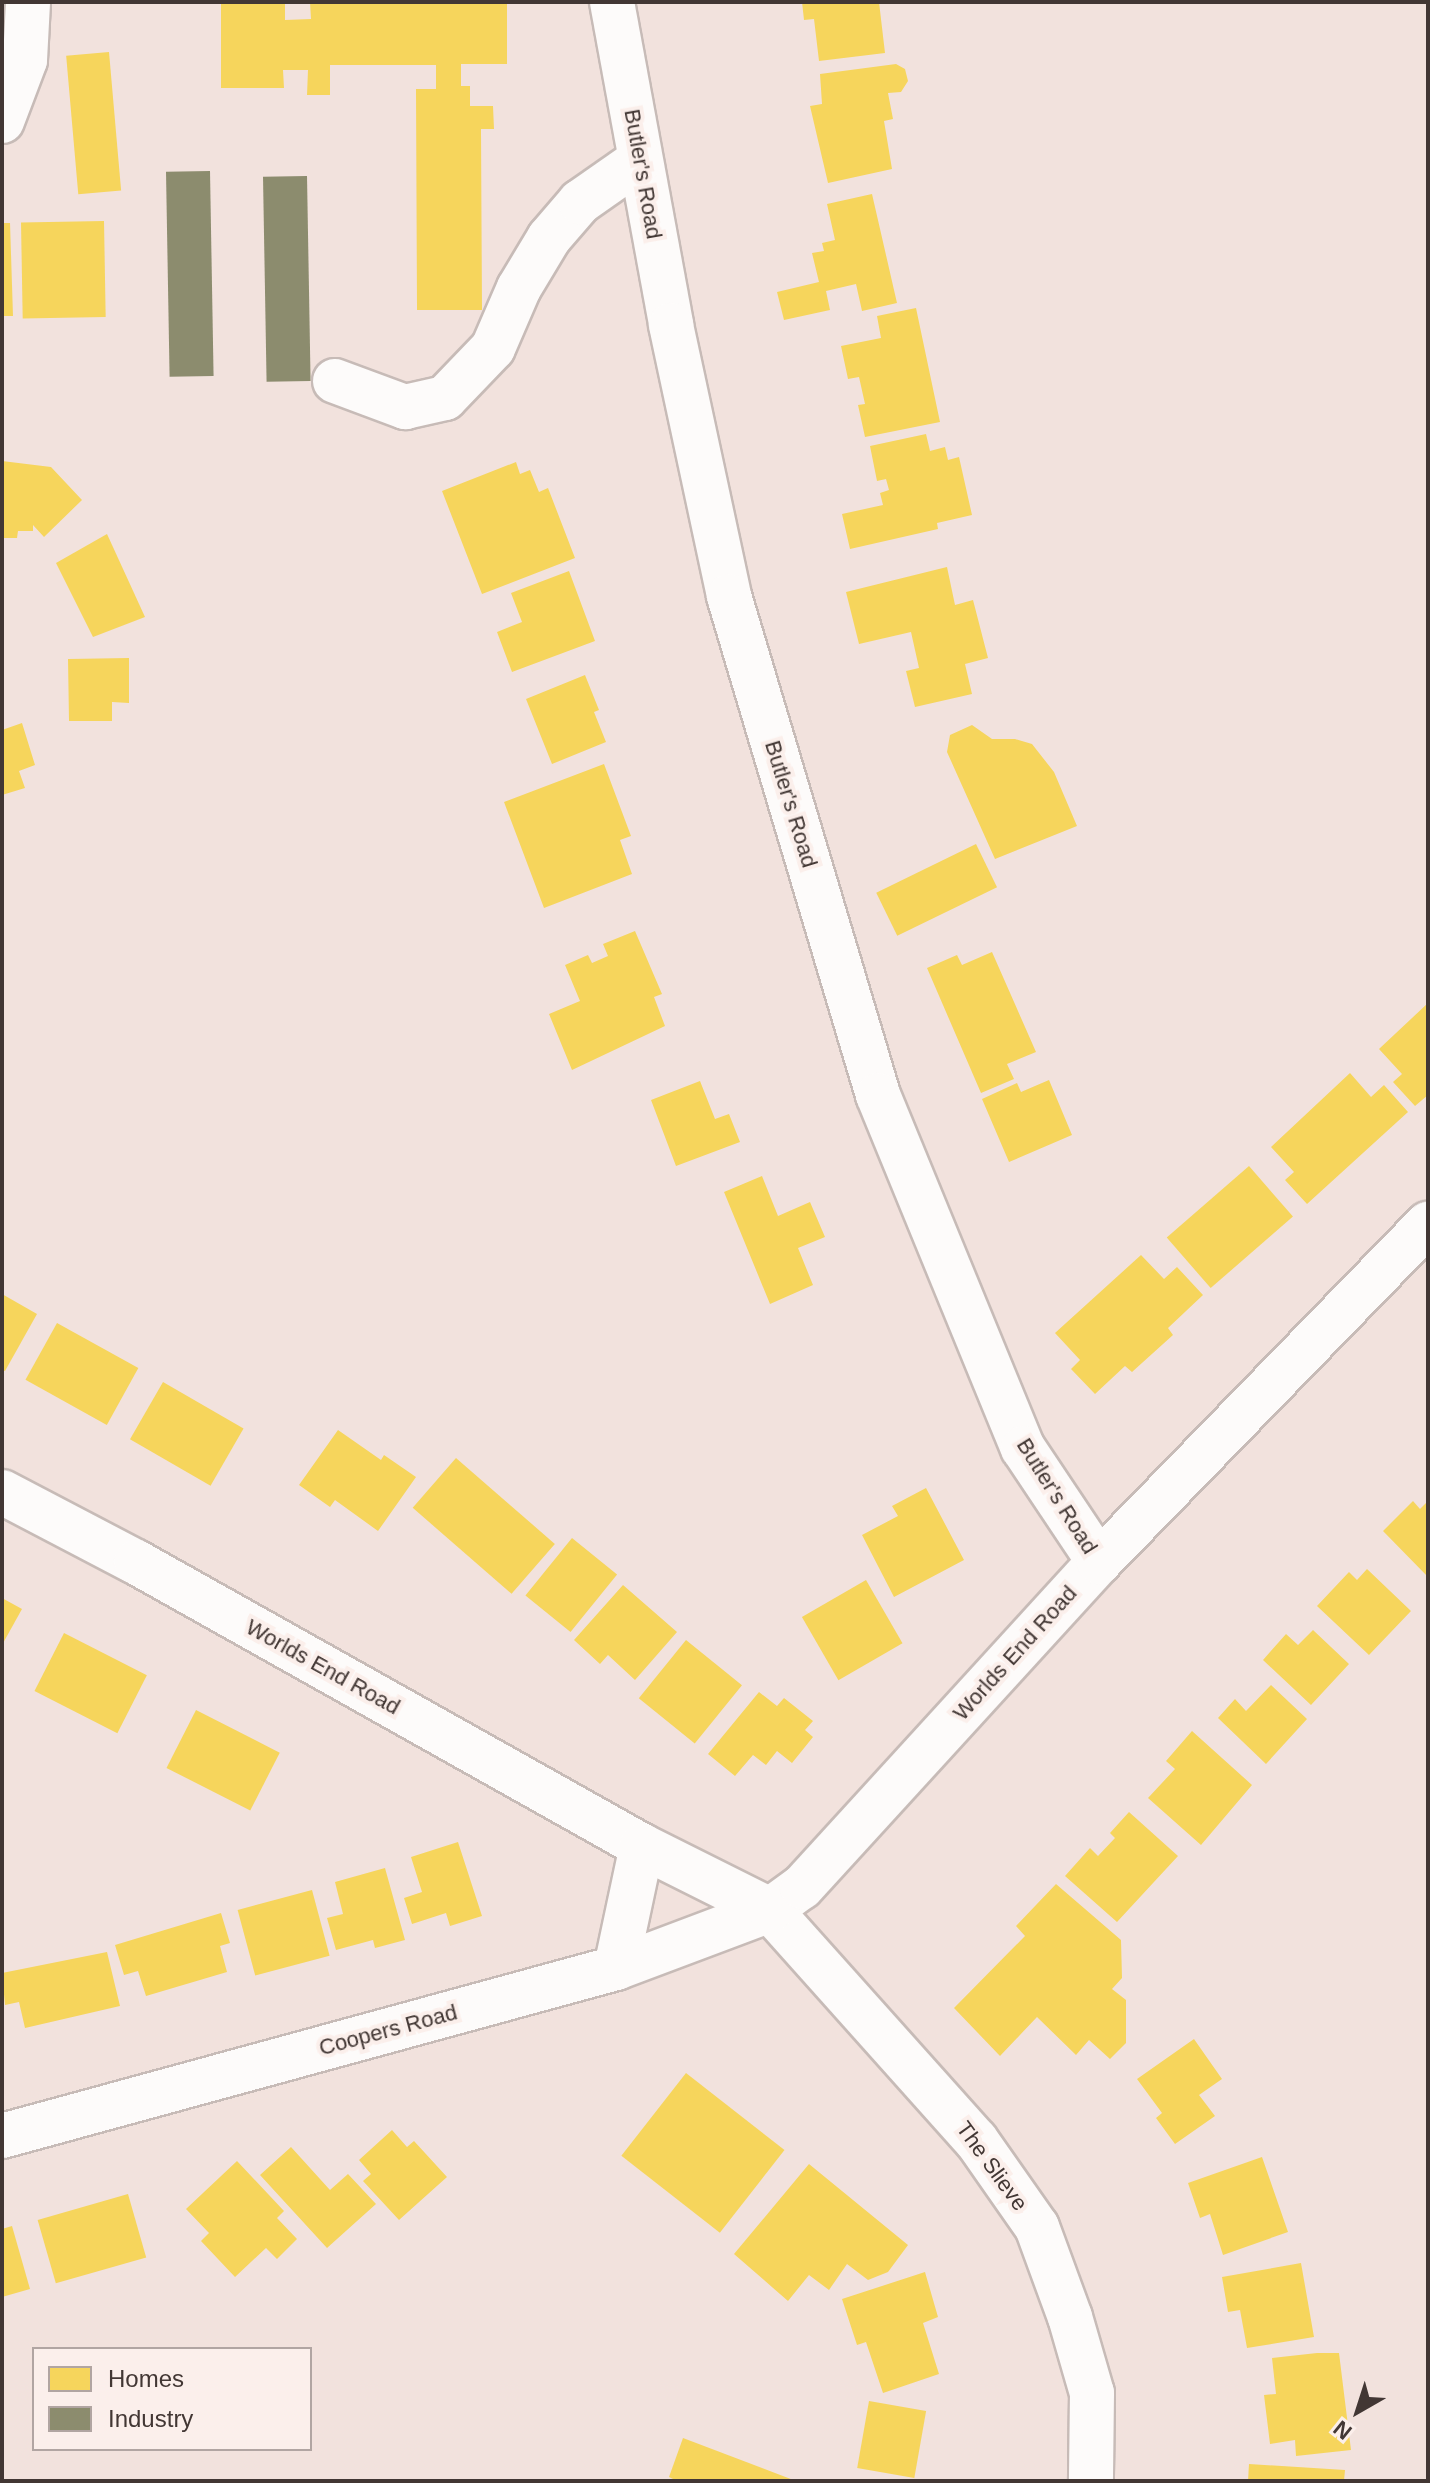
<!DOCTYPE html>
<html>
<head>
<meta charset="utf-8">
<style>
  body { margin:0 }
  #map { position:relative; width:1430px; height:2483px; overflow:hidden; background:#f2e2dd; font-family:Helvetica,sans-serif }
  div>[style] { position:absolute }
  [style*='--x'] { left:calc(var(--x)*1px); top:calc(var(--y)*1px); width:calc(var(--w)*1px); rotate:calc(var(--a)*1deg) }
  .homes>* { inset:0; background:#f6d55c; transform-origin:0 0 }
  .industry>* { inset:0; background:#8c8c6e; transform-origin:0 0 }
  .roads { filter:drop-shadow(2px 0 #c7bbb7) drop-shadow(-2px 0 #c7bbb7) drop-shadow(0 2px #c7bbb7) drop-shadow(0 -2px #c7bbb7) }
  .minor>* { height:44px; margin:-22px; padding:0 22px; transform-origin:22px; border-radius:22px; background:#fdfbfa }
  span { translate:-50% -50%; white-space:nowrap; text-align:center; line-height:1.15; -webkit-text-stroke:8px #fbefeb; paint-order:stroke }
  .street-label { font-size:22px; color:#423734 }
  .frame { position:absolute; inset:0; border:4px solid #423734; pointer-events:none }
  .legend { position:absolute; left:32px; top:2347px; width:280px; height:104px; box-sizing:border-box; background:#fbefeb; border:2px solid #b1a5a2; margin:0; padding:10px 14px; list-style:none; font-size:24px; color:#423734 }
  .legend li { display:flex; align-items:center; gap:16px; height:40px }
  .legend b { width:40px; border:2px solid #b1a5a2 }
  .north { position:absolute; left:1318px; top:2371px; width:80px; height:80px; -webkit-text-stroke:6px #fbefeb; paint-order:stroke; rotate:219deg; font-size:22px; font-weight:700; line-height:32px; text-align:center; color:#423734 }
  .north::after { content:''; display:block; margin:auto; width:28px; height:36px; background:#423734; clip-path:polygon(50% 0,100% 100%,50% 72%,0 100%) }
</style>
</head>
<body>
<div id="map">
  <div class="homes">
    <i style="clip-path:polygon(221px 2px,285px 2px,285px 20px,311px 19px,310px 2px,507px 2px,507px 64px,461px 64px,461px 86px,470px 86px,470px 106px,493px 106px,494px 129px,481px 129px,482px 310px,417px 310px,416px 89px,436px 89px,436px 65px,330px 65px,330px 95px,307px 95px,308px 70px,283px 70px,284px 88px,221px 88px)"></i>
    <i style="clip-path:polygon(802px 2px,879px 2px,885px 53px,819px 61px,814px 19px,804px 20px)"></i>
    <i style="left:109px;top:52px;width:139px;height:43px;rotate:85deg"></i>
    <i style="clip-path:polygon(896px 64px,905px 69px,908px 81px,901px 92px,888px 93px,893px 119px,884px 121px,892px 169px,828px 183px,810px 106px,822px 104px,820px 74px)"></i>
    <i style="clip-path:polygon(872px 194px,897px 303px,862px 311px,856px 284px,826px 291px,830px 310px,784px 320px,777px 292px,819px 282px,812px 253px,824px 251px,822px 243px,835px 240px,827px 204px)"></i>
    <i style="left:104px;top:221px;width:96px;height:83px;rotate:89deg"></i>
    <i style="clip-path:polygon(2px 223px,10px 223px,13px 316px,2px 316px)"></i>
    <i style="clip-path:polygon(916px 308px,940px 422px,865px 437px,858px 405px,865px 404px,859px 377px,848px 379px,841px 346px,881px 338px,877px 316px)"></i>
    <i style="clip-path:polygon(926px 434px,930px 451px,945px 447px,948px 460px,959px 457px,972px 515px,937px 523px,938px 529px,850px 549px,842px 514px,883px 505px,880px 493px,889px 490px,886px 479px,877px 481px,870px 446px)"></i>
    <i style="clip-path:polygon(2px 461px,51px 467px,82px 500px,44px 537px,33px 525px,33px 531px,18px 531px,17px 538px,2px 538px)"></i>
    <i style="clip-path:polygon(516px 462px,520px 474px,530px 470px,539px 492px,548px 488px,575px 558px,482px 594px,442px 491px)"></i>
    <i style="clip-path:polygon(107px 534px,145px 617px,93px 637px,56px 563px)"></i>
    <i style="clip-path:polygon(947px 567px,955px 605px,973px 600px,988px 658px,965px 664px,972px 694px,915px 707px,906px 671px,919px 668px,911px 632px,859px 644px,846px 592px)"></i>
    <i style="clip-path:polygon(569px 571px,595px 641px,512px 672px,497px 632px,522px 622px,511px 593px)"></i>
    <i style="clip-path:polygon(129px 658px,129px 703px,112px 702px,112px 721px,69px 721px,68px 659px)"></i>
    <i style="clip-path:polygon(585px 675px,599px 710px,594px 712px,606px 742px,552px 764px,526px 699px)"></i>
    <i style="clip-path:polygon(22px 723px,35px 765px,19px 771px,25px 788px,2px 795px,2px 730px)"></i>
    <i style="clip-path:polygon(972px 725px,992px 739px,1015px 739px,1032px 744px,1054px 772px,1077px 826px,995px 859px,947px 752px,950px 735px)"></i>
    <i style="clip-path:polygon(604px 764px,631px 836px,620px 840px,632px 874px,544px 908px,504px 802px)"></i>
    <i style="left:976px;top:844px;width:48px;height:111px;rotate:64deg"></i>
    <i style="clip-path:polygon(635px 931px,662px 994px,654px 997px,665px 1026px,572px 1070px,549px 1014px,580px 1001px,565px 965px,588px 955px,592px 963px,608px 956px,603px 944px)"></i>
    <i style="clip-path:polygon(992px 952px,1036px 1052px,1007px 1064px,1014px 1079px,981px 1093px,927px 968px,957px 955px,962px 965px)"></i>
    <i style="clip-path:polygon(1428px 1003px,1428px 1095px,1415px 1106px,1393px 1082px,1402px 1074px,1379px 1049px)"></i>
    <i style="clip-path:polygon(1350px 1073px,1371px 1097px,1384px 1085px,1408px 1112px,1307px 1204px,1285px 1180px,1294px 1172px,1271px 1147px)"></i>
    <i style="clip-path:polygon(1049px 1080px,1072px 1135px,1009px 1162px,982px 1099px,1017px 1083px,1021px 1092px)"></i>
    <i style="clip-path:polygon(700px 1081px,715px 1119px,729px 1114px,740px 1142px,676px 1166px,651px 1100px)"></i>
    <i style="left:1249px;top:1166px;width:67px;height:109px;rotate:49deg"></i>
    <i style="clip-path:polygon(762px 1176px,778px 1216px,810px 1202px,825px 1237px,798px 1248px,813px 1285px,770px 1304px,724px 1192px)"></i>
    <i style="clip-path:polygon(1141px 1255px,1164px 1279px,1177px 1267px,1203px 1295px,1168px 1328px,1173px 1335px,1132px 1372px,1125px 1366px,1095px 1394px,1071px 1369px,1080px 1360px,1055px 1333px)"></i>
    <i style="clip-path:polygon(2px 1294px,37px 1314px,5px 1371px,2px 1370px)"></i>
    <i style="left:57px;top:1323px;width:93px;height:65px;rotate:29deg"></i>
    <i style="left:163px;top:1382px;width:93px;height:66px;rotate:30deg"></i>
    <i style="clip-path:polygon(338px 1430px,381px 1460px,384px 1455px,416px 1477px,378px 1531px,335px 1500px,330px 1507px,299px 1485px)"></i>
    <i style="left:456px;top:1458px;width:131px;height:66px;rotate:41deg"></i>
    <i style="clip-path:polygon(926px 1488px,964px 1560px,894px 1597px,862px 1535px,898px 1516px,892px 1506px)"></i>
    <i style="clip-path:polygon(1413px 1501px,1420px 1509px,1428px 1501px,1428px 1577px,1383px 1531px)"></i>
    <i style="left:572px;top:1538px;width:58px;height:74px;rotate:39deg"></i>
    <i style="clip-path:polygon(1367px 1569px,1411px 1611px,1369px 1655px,1317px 1606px,1349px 1572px,1357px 1580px)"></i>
    <i style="left:866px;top:1580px;width:73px;height:74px;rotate:60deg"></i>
    <i style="clip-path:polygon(623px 1585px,677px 1632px,635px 1680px,608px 1655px,600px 1664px,574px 1640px)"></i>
    <i style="clip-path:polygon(2px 1598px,22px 1609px,2px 1645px)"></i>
    <i style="clip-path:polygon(1313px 1630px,1349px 1664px,1311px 1705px,1263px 1660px,1286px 1634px,1298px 1645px)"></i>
    <i style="left:64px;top:1633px;width:93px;height:65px;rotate:27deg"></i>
    <i style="left:686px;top:1640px;width:72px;height:75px;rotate:39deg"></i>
    <i style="clip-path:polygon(1271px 1685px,1307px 1719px,1266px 1764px,1218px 1718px,1235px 1699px,1246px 1711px)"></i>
    <i style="clip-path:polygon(759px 1692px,777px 1706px,784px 1698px,813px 1721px,805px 1730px,813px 1737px,792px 1763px,777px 1751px,766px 1765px,753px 1755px,735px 1776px,708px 1754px)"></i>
    <i style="left:196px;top:1710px;width:94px;height:65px;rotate:27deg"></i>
    <i style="clip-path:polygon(1192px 1731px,1252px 1785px,1201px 1845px,1148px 1798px,1175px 1769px,1166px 1761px)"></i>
    <i style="clip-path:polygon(1129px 1812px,1178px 1856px,1117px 1922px,1065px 1876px,1090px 1848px,1098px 1856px,1115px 1838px,1110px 1833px)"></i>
    <i style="clip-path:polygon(458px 1842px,482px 1916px,450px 1926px,446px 1913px,412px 1924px,404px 1898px,422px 1892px,411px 1857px)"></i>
    <i style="clip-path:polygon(385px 1868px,405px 1940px,375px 1948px,373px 1940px,336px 1950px,327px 1918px,343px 1914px,335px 1882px)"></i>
    <i style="clip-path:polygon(1056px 1884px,1121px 1940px,1122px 1978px,1112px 1989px,1126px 2000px,1126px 2043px,1110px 2059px,1089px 2040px,1076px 2055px,1037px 2017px,1000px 2056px,954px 2008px,1025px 1936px,1016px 1926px)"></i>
    <i style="left:312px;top:1890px;width:68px;height:77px;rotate:75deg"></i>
    <i style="clip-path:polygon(221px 1913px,230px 1943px,220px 1946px,227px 1972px,146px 1996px,138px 1971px,124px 1975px,115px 1945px)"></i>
    <i style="clip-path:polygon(107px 1952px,120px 2006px,25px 2028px,19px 2002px,5px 2005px,2px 1973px)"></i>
    <i style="clip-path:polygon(1194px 2039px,1222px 2079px,1199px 2095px,1215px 2116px,1175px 2144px,1156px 2118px,1162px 2113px,1137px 2079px)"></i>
    <i style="left:686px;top:2073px;width:125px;height:105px;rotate:38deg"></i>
    <i style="clip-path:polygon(392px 2130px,407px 2147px,414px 2141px,447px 2177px,399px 2220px,363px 2181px,371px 2174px,359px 2160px)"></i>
    <i style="clip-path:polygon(291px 2147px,330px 2190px,348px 2174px,376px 2204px,327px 2248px,260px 2175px)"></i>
    <i style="clip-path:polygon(1262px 2157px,1288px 2232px,1223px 2255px,1210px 2214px,1200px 2218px,1188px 2183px)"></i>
    <i style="clip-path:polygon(237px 2161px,284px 2211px,277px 2218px,297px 2239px,277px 2259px,266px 2248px,235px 2277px,201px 2241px,209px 2233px,186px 2209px)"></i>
    <i style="clip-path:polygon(809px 2164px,908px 2245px,888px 2272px,868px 2280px,847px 2264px,829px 2290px,809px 2275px,788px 2301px,734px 2254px)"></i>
    <i style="left:128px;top:2194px;width:66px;height:94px;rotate:74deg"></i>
    <i style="clip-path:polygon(12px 2226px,30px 2289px,2px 2297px,2px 2229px)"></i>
    <i style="clip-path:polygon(1301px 2263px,1314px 2337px,1247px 2348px,1240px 2310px,1228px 2312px,1222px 2277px)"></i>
    <i style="clip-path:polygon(925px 2272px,938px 2317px,923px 2323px,939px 2374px,883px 2393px,866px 2342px,857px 2345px,842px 2299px)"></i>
    <i style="clip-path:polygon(1317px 2353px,1339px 2353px,1351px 2450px,1296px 2456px,1295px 2440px,1270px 2444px,1264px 2395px,1276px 2394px,1272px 2358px)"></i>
    <i style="left:869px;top:2401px;width:58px;height:68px;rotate:10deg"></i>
    <i style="clip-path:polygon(683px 2438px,796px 2481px,677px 2481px,669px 2477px)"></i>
    <i style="clip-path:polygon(1249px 2464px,1345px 2470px,1344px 2481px,1248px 2481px)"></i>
  </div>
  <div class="industry">
    <i style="left:210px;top:171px;width:205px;height:44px;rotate:89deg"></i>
    <i style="left:307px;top:176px;width:205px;height:44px;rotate:89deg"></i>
  </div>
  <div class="roads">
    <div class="minor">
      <i style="--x:612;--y:2;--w:328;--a:79.6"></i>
      <i style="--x:671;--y:325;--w:277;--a:77.9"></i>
      <i style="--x:729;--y:596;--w:521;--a:73.37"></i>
      <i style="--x:878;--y:1095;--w:382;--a:67.7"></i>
      <i style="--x:1023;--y:1448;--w:137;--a:56.3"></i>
      <i style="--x:2;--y:121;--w:65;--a:-69.3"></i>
      <i style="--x:25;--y:60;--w:58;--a:-87"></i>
      <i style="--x:335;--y:381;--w:75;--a:20.4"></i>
      <i style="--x:405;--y:407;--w:41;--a:-12.7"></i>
      <i style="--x:445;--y:398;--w:69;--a:-46.2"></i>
      <i style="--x:493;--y:348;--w:65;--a:-66.6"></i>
      <i style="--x:519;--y:288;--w:58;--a:-59"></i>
      <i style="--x:549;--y:238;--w:48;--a:-49.3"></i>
      <i style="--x:580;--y:202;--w:73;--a:-35"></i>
      <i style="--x:2;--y:1492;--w:151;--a:27.6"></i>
      <i style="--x:136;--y:1562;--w:580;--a:29.3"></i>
      <i style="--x:642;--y:1846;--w:143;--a:26.6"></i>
      <i style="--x:770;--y:1910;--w:309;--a:48.2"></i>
      <i style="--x:976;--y:2140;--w:106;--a:55"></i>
      <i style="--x:1037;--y:2227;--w:96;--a:69.9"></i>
      <i style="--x:1070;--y:2317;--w:79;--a:73.9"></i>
      <i style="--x:1092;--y:2393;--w:88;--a:90.7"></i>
      <i style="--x:616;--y:1968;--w:125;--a:-78"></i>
      <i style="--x:2;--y:2136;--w:637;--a:-15.3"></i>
      <i style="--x:616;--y:1968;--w:165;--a:-20.6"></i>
      <i style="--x:770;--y:1910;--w:39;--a:-36"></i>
      <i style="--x:802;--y:1887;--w:440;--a:-47.6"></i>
      <i style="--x:1099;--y:1562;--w:472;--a:-45.8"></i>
    </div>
  </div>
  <div class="street-label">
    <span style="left:643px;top:174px;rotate:80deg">Butler's Road</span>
    <span style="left:791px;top:804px;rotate:73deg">Butler's Road</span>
    <span style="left:1057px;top:1496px;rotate:58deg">Butler's Road</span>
    <span style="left:1015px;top:1653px;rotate:-48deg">Worlds End Road</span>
    <span style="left:323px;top:1667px;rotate:29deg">Worlds End Road</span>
    <span style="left:388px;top:2030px;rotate:-15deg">Coopers Road</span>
    <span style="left:992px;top:2166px;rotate:54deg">The Slieve</span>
  </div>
  <div class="frame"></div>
  <ul class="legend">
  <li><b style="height:22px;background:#f6d55c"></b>Homes</li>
  <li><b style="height:22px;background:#8c8c6e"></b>Industry</li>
  </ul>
  <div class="north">N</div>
</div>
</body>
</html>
